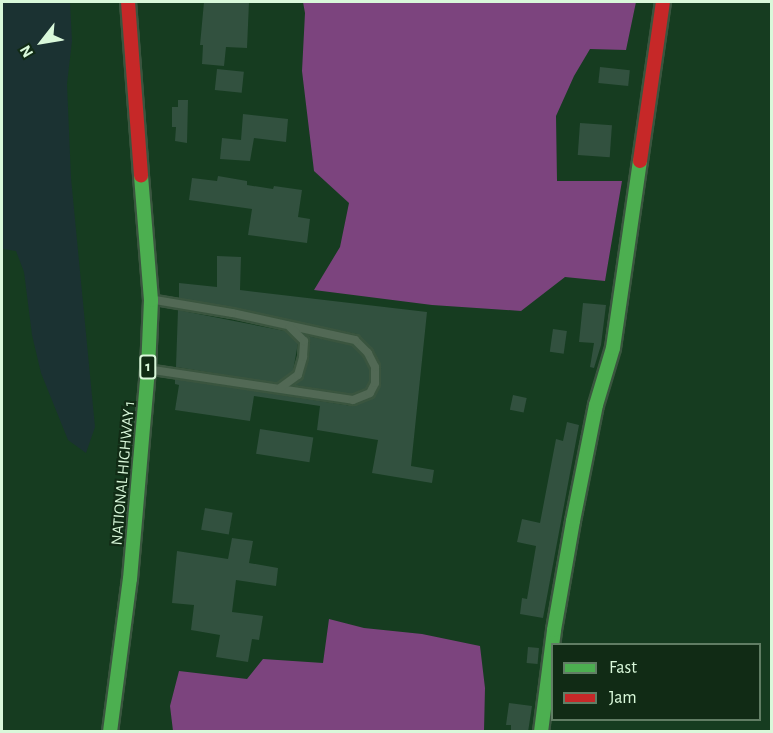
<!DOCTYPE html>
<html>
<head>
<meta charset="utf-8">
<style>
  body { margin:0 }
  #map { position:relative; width:773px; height:733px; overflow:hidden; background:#163c20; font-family:"Alegreya Sans",sans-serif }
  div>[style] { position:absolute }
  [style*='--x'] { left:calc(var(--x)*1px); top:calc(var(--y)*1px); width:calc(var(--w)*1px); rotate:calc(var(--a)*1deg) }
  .forest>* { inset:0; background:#7c447e }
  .water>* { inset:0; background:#1b3232 }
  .building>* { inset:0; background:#32513f; transform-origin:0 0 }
  .roads { filter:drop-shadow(2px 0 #3a553f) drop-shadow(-2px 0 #3a553f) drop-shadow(0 2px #3a553f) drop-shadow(0 -2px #3a553f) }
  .lane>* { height:8px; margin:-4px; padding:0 4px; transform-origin:4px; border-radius:4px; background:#526955 }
  .fast>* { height:14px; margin:-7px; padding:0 7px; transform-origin:7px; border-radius:7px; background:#4caf50 }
  .jam>* { height:14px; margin:-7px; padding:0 7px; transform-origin:7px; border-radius:7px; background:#c62828 }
  span { translate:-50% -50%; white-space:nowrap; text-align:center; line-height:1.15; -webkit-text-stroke:4.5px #112b15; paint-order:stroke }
  .shield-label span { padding:2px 4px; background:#112b15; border:2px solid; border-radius:4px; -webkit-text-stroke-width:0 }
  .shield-label { font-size:15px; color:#d9f8da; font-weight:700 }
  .street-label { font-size:16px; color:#d9f8da }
  .frame { position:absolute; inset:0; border:3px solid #d9f8da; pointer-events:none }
  .legend { position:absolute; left:551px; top:643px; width:210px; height:78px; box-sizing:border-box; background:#112b15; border:2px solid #617d64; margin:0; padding:8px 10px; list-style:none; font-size:18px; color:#d9f8da }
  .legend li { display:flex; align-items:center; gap:12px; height:30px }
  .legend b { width:30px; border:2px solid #617d64 }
  .north { position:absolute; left:12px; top:12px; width:60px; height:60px; -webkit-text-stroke:4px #112b15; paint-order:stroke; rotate:239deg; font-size:16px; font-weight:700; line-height:24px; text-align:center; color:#d9f8da }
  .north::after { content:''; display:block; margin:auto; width:21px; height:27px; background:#d9f8da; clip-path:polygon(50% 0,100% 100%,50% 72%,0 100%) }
</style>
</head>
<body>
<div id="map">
  <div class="forest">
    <i style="clip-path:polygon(303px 2px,636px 2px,626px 50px,590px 49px,574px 76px,556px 116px,557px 181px,622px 181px,605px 281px,565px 277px,521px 311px,432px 305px,314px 290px,340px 247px,349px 203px,314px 171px,302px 71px,305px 13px)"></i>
    <i style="clip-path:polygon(329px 619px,364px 628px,422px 634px,480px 646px,485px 688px,484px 731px,173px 731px,170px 706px,179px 671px,247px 679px,263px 659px,323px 663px)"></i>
  </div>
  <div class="water">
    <i style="clip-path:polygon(2px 2px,70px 2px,72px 41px,67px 84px,71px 178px,95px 427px,86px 453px,68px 440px,41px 373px,32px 335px,24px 272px,16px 251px,2px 249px)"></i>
  </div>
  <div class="building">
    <i style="clip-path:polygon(204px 2px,249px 2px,247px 48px,226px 47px,224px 66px,202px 64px,203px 45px,200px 45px)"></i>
    <i style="left:600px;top:67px;width:30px;height:16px;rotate:6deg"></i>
    <i style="left:217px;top:69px;width:27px;height:21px;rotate:6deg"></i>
    <i style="clip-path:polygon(178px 100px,188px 100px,187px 143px,175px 141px,176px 127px,172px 127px,172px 107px,178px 107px)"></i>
    <i style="clip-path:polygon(243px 114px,288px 119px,286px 142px,254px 138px,250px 161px,220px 159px,222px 138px,241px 140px)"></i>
    <i style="left:580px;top:123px;width:32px;height:32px;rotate:4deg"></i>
    <i style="clip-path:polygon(218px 176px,247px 181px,247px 185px,273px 189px,274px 186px,302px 190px,298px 217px,310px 219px,307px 243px,248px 235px,252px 209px,189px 200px,192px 178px,217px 181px)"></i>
    <i style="clip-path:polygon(217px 256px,241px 257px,240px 290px,427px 312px,411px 466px,434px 470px,432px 483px,372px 473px,378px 440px,317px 430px,320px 406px,254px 396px,250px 421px,175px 410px,179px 385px,175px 384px,175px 379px,352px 406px,373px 398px,381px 385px,380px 364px,372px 349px,357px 334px,179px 298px,179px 283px,217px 287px)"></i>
    <i style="clip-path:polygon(583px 303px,606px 305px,601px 345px,594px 368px,590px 367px,594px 343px,579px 342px)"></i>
    <i style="clip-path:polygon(178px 310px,285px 331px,298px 343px,293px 371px,277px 383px,176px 367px)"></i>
    <i style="left:553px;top:329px;width:14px;height:23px;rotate:8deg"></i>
    <i style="clip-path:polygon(307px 336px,352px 345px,363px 357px,369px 368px,369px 382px,366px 388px,352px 394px,294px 385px,303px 377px,309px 358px,310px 341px)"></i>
    <i style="left:513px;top:395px;width:14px;height:15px;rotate:12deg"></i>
    <i style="clip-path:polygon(567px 422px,579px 425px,543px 618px,520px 614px,522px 598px,527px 599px,536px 546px,517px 542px,522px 519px,540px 523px,556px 439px,563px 441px)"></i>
    <i style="left:260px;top:429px;width:54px;height:25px;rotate:9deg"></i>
    <i style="left:205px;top:508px;width:28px;height:22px;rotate:10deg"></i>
    <i style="clip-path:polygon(232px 538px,253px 541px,249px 563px,278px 568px,276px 586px,236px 580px,232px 612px,263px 616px,259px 640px,252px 639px,248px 662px,216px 657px,220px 635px,191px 630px,194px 605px,172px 603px,177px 551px,228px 559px)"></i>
    <i style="left:528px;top:647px;width:11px;height:16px;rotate:5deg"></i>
    <i style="clip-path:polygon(509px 703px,532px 706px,528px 732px,511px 732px,511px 725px,506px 725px)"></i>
  </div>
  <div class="roads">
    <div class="lane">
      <i style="--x:153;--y:370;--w:202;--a:8.5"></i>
      <i style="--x:353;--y:400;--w:18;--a:-22"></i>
      <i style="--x:370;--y:393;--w:11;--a:-63"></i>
      <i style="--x:375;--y:383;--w:16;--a:-90"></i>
      <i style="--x:375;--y:367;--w:16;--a:-117"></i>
      <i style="--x:368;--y:353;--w:18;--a:-135"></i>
      <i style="--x:355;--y:340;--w:126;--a:-167.6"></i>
      <i style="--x:232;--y:313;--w:78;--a:-170.4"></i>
      <i style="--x:280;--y:388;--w:22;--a:-36"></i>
      <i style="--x:298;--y:375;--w:19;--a:-74"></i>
      <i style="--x:303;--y:357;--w:16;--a:-86"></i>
      <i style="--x:304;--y:341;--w:20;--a:-135"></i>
    </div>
    <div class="fast">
      <i style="--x:110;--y:732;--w:154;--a:-82.6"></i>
      <i style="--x:130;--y:579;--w:211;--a:-85.1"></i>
      <i style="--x:148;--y:369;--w:69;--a:-87.5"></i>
      <i style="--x:151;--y:300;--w:124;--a:-94.6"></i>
      <i style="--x:541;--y:732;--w:103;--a:-82.7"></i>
      <i style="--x:554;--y:630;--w:111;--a:-80.1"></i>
      <i style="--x:573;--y:521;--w:118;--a:-78.8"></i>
      <i style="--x:596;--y:405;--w:59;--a:-73.4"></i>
      <i style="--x:613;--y:348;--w:189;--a:-81.8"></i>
    </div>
    <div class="jam">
      <i style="--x:128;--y:2;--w:174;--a:85.7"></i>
      <i style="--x:640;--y:161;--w:161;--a:-81.8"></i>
    </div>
  </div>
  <div class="shield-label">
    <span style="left:148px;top:367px">1</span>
  </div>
  <div class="street-label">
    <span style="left:123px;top:473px;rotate:-85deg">NATIONAL HIGHWAY 1</span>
  </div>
  <div class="frame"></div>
  <ul class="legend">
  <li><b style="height:8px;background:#4caf50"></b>Fast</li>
  <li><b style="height:8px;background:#c62828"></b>Jam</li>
  </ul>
  <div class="north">N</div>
</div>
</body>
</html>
